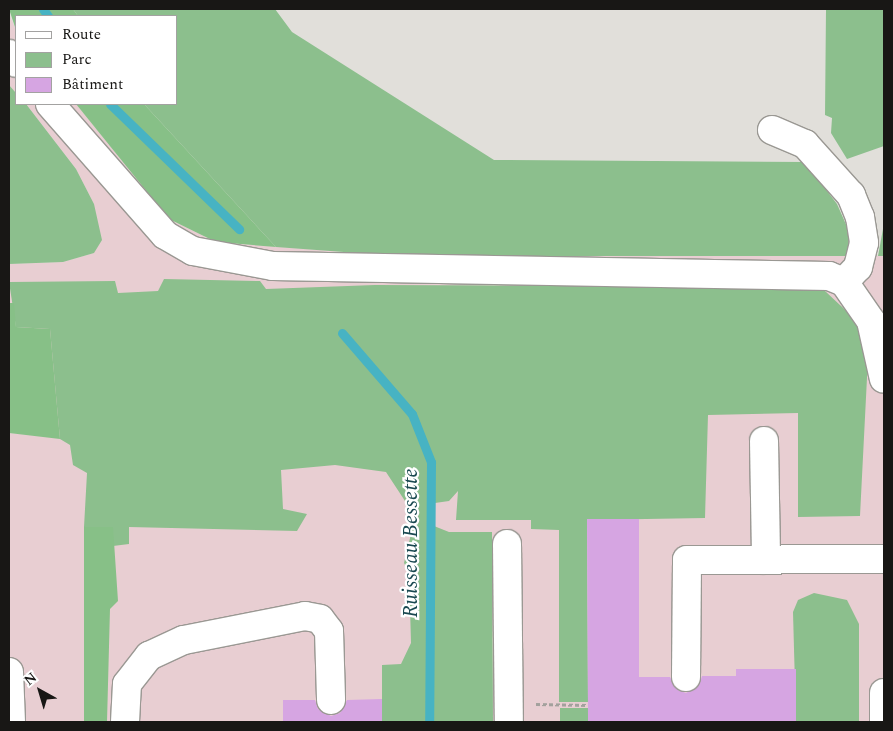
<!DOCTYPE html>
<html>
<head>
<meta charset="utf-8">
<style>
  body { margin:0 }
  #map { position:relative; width:893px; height:731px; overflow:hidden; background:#e1dfda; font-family:Spectral,serif }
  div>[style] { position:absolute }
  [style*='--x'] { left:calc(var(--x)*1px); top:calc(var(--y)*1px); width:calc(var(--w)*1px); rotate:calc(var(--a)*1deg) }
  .industrial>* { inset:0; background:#e8ced2 }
  .green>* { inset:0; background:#8cbf8d }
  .forest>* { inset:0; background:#87c087 }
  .stream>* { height:9px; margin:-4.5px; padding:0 4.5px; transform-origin:4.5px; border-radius:4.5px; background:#47b3c3 }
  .building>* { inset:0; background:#d6a5e2 }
  .path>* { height:3px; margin-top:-1.5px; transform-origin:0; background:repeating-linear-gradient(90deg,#a3a19d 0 4px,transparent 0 6.5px) }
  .roads { filter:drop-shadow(1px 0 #9a9893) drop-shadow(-1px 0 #9a9893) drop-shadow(0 1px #9a9893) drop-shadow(0 -1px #9a9893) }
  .minor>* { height:28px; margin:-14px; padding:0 14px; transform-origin:14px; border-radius:14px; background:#fff }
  span { translate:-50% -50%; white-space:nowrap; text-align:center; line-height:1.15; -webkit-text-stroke:4.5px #fff; paint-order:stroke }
  .water-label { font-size:21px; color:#194850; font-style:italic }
  .frame { position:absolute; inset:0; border:10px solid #181715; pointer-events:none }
  .legend { position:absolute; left:15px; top:15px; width:162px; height:90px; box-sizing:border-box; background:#fff; border:1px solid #a3a2a1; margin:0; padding:6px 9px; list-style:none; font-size:15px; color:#181715 }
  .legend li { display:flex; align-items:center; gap:10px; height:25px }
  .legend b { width:25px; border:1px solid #a3a2a1 }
  .north { position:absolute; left:15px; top:666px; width:50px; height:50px; -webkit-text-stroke:4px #fff; paint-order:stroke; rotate:321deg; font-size:14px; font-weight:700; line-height:20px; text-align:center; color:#181715 }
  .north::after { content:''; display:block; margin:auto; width:18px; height:22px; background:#181715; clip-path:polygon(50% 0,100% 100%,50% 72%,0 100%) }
</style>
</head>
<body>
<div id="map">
  <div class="industrial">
    <i style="clip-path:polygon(9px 14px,16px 30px,16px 93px,9px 85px)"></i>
    <i style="clip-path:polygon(26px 104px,76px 104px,169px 219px,216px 242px,398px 256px,884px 256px,884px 722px,9px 722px,9px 433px,60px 438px,14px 303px,9px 303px,9px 264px,63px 262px,94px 253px,94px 204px,76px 169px)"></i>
  </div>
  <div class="green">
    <i style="clip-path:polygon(73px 9px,275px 9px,292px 32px,494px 160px,805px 162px,837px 204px,848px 229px,849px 256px,398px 256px,276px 247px,144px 104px,176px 104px,176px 16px,78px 16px)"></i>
    <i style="clip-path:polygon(826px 9px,884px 9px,884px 146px,847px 159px,831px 133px,832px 118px,825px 115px)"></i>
    <i style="clip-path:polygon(9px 85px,16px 93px,16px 104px,26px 104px,76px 169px,94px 204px,102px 240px,94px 253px,63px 262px,9px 264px)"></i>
    <i style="clip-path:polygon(884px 228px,884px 256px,878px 256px,883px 229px)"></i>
    <i style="clip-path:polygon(164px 279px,260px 281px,266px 289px,375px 285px,809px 287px,825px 291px,856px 320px,868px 358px,860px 516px,798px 517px,798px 413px,708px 415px,705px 518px,587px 520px,588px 702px,559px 702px,559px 530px,531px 529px,531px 520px,456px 520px,458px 491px,449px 501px,435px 503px,434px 526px,449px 532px,492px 532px,493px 722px,382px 722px,382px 665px,401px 664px,411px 643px,409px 572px,404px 563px,411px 534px,405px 501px,386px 472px,335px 465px,281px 470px,283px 509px,307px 514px,297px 531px,129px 527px,129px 544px,113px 546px,113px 527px,84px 527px,87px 473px,73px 465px,70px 445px,60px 439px,50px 329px,16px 327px,9px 282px,115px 281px,118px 293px,158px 291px)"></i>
    <i style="clip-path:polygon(814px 593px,847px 600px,859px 624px,859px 722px,796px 722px,793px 612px,798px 600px)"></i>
    <i style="clip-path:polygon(560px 708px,588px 708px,588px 721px,640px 722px,560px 722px)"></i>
  </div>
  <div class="forest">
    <i style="clip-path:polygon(9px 9px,73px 9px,78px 16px,16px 16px,16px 30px)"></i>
    <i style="clip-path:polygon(76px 104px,144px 104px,276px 247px,216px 242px,169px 219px)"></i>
    <i style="clip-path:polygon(9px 303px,14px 303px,16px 327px,50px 329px,60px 439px,9px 433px)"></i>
    <i style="clip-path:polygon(84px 527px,113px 527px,118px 601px,110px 609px,107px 722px,84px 722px)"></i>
  </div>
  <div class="stream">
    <i style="--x:43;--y:9;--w:9;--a:54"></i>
    <i style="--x:110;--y:104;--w:180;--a:44.1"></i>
    <i style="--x:342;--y:333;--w:107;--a:49.2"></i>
    <i style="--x:412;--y:414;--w:52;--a:68.4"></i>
    <i style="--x:431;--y:462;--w:260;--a:90.4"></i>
  </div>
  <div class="building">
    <i style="clip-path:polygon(587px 519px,639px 519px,639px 677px,670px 677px,678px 690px,686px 693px,699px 685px,702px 676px,736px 676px,736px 669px,796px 669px,796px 722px,588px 721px)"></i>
    <i style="clip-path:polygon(382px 699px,382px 722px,283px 722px,283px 700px,315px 700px,318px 709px,331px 716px,340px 713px,347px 700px)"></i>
  </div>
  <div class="path">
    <i style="--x:536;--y:704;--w:52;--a:1.1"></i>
  </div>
  <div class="roads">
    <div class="minor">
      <i style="--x:9;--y:54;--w:11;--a:52"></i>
      <i style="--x:50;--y:104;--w:174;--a:48.7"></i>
      <i style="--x:165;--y:235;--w:32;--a:30"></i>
      <i style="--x:193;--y:251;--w:81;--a:10.6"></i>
      <i style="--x:273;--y:266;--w:556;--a:1.03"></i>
      <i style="--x:829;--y:276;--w:16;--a:22"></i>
      <i style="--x:844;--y:282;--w:47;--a:55.3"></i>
      <i style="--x:871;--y:321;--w:59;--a:77.4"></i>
      <i style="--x:772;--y:130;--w:36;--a:23"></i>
      <i style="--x:805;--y:144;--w:69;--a:48"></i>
      <i style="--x:851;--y:195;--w:24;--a:68"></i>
      <i style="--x:860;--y:217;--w:26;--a:81"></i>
      <i style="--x:864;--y:243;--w:25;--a:104"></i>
      <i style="--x:858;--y:267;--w:21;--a:133"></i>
      <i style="--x:764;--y:441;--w:119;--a:89"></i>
      <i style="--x:507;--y:544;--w:178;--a:89.4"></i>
      <i style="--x:9;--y:672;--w:50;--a:87.7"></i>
      <i style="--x:686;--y:677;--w:117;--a:-89.5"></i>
      <i style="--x:687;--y:560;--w:197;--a:-0.3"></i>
      <i style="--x:125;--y:722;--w:38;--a:-87"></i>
      <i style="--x:127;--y:684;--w:36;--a:-52"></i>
      <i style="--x:149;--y:656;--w:38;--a:-25"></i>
      <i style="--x:184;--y:640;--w:123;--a:-11.2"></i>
      <i style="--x:305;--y:616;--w:15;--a:11"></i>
      <i style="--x:320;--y:619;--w:15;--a:53"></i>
      <i style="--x:329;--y:631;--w:69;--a:88.3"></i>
      <i style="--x:884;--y:722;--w:29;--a:-90"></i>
    </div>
  </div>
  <div class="water-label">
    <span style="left:411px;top:543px;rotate:-90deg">Ruisseau Bessette</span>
  </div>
  <div class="frame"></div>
  <ul class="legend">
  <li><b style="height:6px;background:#fff"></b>Route</li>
  <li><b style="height:14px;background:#8cbf8d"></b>Parc</li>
  <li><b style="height:14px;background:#d6a5e2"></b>Bâtiment</li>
  </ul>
  <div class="north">N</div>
</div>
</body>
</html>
